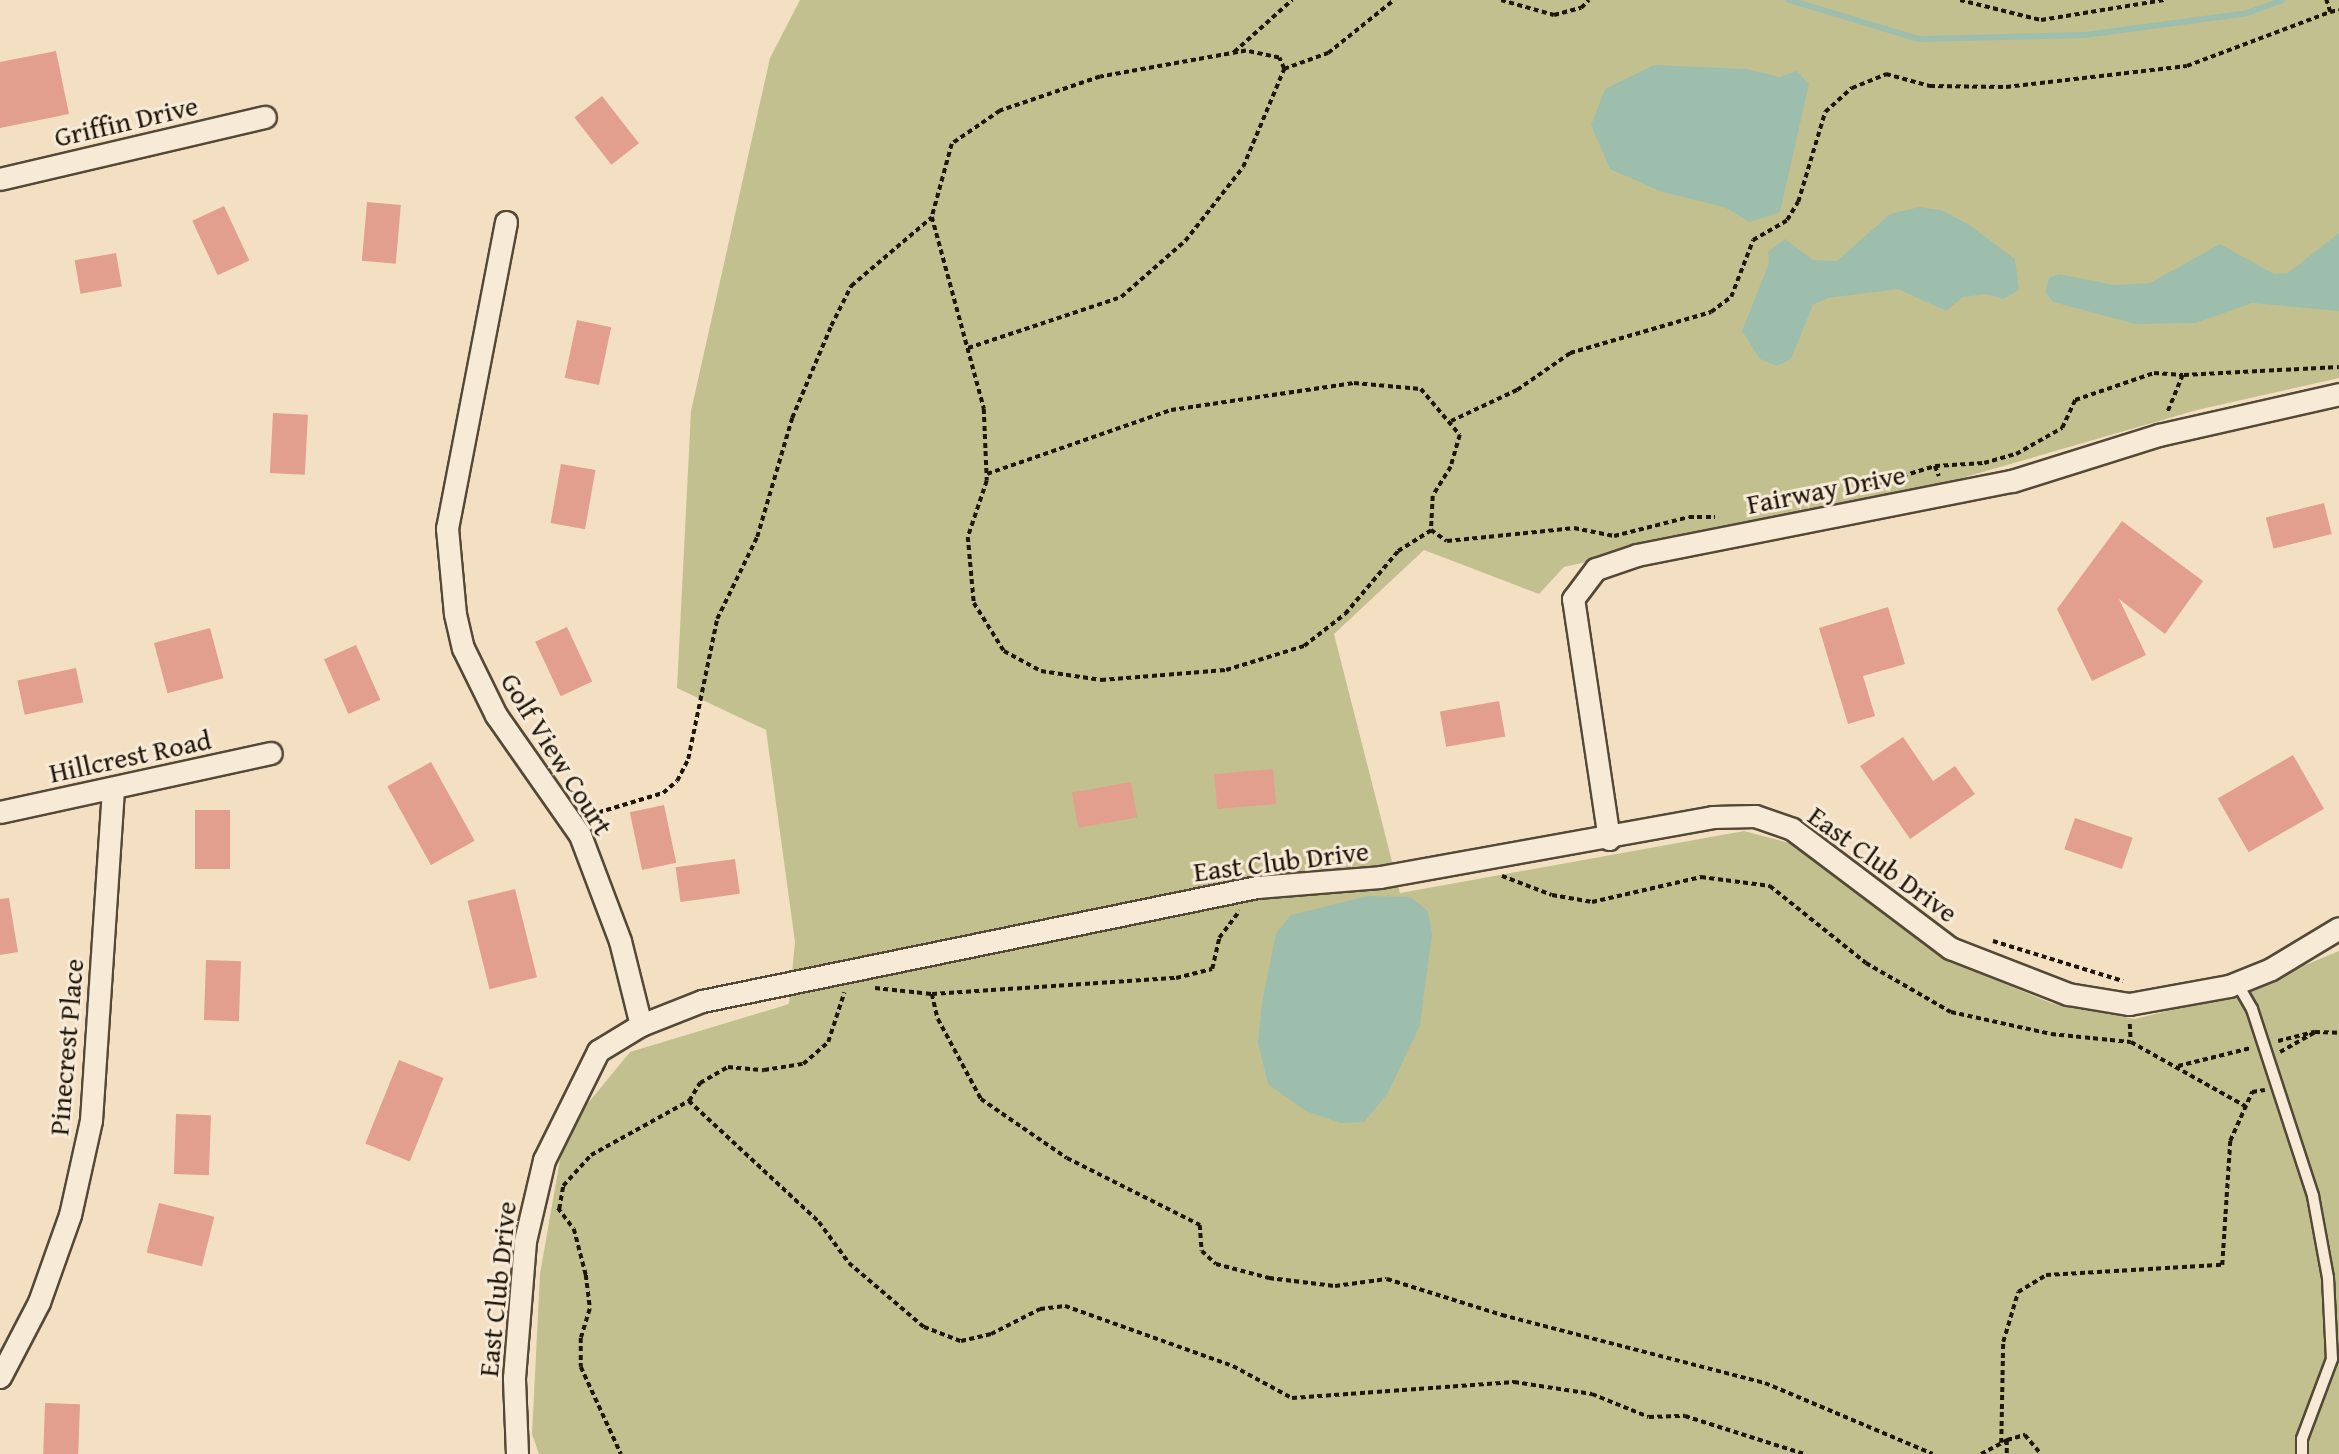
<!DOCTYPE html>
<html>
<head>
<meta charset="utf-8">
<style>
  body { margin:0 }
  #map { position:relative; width:2339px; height:1454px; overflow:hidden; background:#f3e0c3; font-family:"Gentium Book Plus",serif }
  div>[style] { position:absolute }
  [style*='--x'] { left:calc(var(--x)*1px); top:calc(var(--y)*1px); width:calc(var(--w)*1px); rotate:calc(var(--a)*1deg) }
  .green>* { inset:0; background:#c2c08f }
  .water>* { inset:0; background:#9dbead }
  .stream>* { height:6px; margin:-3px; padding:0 3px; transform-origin:3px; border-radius:3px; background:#9dbead }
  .building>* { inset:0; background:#e29f8d; transform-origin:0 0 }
  .path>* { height:3.5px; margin-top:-1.75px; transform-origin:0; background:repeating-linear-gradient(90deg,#1f1508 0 5px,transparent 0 8.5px) }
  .roads { filter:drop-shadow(2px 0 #544837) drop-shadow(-2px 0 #544837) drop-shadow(0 2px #544837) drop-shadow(0 -2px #544837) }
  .lane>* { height:10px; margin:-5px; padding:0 5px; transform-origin:5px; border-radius:5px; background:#f7ebd8 }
  .street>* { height:21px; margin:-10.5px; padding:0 10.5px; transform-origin:10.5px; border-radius:10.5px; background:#f7ebd8 }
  span { translate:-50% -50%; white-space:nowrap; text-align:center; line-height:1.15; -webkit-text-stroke:6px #f7ebd8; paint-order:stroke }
  .street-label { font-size:28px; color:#1f1508 }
</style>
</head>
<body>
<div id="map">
  <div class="green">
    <i style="clip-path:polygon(800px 0,2339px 0,2339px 378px,2197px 410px,1948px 482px,1564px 567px,1539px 594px,1424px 550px,1334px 634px,1400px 893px,1744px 831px,1793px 844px,1947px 960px,2051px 1003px,2135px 1019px,2235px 994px,2339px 951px,2339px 1454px,539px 1454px,532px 1434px,540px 1274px,565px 1131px,630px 1052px,789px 1004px,795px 942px,766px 730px,677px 688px,691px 411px,770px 58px)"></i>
  </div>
  <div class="water">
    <i style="clip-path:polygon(1654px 65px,1747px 69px,1779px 77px,1797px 71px,1809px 84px,1780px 212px,1750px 222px,1724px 207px,1662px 192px,1610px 169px,1591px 125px,1605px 89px)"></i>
    <i style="clip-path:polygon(1919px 207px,1941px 210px,1968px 224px,2015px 259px,2019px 290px,2003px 299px,1986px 294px,1963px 297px,1946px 311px,1898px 289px,1828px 298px,1813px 305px,1791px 359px,1777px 366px,1760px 359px,1742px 331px,1769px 263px,1768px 252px,1785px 239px,1813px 260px,1837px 261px,1890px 214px)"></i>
    <i style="clip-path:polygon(2339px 233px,2339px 311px,2252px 303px,2196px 323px,2136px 324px,2053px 302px,2045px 292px,2049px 278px,2058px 274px,2114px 285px,2150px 283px,2220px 244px,2274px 274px,2288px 273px)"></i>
    <i style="clip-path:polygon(1368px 896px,1410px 897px,1428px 911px,1432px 934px,1420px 1025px,1388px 1093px,1364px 1122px,1341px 1123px,1306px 1111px,1268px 1084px,1258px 1043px,1262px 1002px,1276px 933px,1291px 915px)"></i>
  </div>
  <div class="stream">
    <i style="--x:1789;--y:0;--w:136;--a:16.7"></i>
    <i style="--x:1919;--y:39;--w:166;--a:-1.4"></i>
    <i style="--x:2085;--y:35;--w:163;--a:-7.7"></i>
    <i style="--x:2247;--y:13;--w:37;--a:-20"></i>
  </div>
  <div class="building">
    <i style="clip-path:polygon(56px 51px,69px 114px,0 128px,0 62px)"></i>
    <i style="left:602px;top:96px;width:60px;height:35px;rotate:52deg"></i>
    <i style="left:367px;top:202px;width:34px;height:59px;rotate:5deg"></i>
    <i style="left:224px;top:206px;width:60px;height:35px;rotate:65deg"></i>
    <i style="left:116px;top:253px;width:34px;height:42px;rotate:80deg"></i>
    <i style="left:577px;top:320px;width:35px;height:59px;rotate:12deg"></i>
    <i style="left:273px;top:413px;width:35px;height:60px;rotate:3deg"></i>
    <i style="left:561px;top:464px;width:35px;height:60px;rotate:10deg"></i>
    <i style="left:2324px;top:503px;width:32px;height:60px;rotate:76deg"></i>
    <i style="clip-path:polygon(2122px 521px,2203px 581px,2165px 634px,2119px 599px,2146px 655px,2092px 681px,2057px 609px)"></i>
    <i style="clip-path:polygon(1888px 607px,1905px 664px,1863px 676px,1875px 716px,1848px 724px,1819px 628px)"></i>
    <i style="left:567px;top:627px;width:60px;height:35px;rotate:65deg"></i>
    <i style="left:210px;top:628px;width:52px;height:58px;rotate:75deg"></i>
    <i style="left:356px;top:645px;width:60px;height:35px;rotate:66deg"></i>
    <i style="left:76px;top:668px;width:35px;height:60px;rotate:78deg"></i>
    <i style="left:1499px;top:701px;width:36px;height:60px;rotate:80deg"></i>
    <i style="clip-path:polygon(1903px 737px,1933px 781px,1955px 766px,1975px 794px,1910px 839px,1860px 766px)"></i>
    <i style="left:2293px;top:755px;width:62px;height:87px;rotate:60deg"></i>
    <i style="left:431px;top:762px;width:90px;height:50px;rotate:61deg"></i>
    <i style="left:1273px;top:769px;width:35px;height:59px;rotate:85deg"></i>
    <i style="left:1131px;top:782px;width:36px;height:60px;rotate:80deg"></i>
    <i style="left:664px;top:805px;width:59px;height:35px;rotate:78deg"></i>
    <i style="left:195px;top:810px;width:35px;height:59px"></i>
    <i style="left:2075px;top:818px;width:61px;height:33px;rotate:19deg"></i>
    <i style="left:735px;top:859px;width:35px;height:60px;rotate:82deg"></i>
    <i style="left:515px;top:889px;width:91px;height:49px;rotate:76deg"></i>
    <i style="clip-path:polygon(9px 898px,18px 952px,0 955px,0 899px)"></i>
    <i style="left:206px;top:960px;width:35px;height:60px;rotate:2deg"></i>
    <i style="left:399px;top:1060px;width:48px;height:90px;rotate:22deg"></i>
    <i style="left:176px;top:1114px;width:35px;height:60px;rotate:2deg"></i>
    <i style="left:159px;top:1203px;width:57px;height:51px;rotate:14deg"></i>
    <i style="left:45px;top:1403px;width:35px;height:51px;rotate:2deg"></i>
  </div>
  <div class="path">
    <i style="--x:1501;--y:0;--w:55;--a:15.8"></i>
    <i style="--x:1554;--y:15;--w:28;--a:-15"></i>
    <i style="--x:1581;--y:8;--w:11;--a:-45"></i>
    <i style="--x:1960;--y:0;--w:83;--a:13.9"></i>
    <i style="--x:2041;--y:20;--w:126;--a:-9.2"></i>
    <i style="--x:2330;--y:12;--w:9;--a:-13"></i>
    <i style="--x:1234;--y:52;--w:78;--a:-41.9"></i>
    <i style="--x:1284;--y:69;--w:47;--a:-20"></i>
    <i style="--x:1328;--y:53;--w:85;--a:-38.8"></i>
    <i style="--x:968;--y:348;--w:161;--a:-18.4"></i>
    <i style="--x:1121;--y:297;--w:85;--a:-41.2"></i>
    <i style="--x:1185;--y:241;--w:94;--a:-51.9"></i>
    <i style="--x:1243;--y:167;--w:106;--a:-67.3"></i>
    <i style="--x:1284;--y:69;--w:12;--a:-114"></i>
    <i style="--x:1279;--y:58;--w:34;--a:-168"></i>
    <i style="--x:1246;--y:51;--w:148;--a:169.9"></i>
    <i style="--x:1100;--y:77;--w:106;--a:161.2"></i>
    <i style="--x:1000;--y:111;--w:58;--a:145.5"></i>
    <i style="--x:952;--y:144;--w:76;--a:105.3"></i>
    <i style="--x:932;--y:217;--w:199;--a:74.8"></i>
    <i style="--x:984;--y:409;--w:72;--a:87.6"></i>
    <i style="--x:987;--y:481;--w:59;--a:108.7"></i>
    <i style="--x:968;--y:537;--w:66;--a:84.8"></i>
    <i style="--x:974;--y:603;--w:57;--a:58"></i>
    <i style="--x:1004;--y:651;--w:42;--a:28.4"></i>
    <i style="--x:1041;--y:671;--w:61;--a:8.5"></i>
    <i style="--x:1101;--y:680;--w:125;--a:-4.6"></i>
    <i style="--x:1226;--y:670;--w:82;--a:-17.1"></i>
    <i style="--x:1304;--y:646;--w:52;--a:-38"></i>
    <i style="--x:1345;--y:614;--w:82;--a:-49.9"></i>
    <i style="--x:1398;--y:551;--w:39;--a:-32"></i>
    <i style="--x:1431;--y:530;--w:19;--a:35"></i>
    <i style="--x:1447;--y:541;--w:128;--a:-5.8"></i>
    <i style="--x:1574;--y:528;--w:41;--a:11.3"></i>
    <i style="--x:1614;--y:536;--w:77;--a:-14.2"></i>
    <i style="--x:1689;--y:517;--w:26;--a:0"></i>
    <i style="--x:2184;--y:375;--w:155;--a:-3"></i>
    <i style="--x:1451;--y:421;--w:73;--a:-25.2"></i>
    <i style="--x:1517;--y:390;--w:65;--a:-34.9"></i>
    <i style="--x:1570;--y:353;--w:147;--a:-16.2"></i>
    <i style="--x:1711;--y:312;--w:25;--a:-37"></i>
    <i style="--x:1731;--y:297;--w:61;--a:-68.9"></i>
    <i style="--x:1753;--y:240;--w:39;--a:-30"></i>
    <i style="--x:1787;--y:220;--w:21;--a:-59"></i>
    <i style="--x:1798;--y:202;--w:94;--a:-73.3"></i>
    <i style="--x:1825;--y:112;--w:36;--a:-42"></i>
    <i style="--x:1852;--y:88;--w:37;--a:-22"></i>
    <i style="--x:1886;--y:74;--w:46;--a:15.3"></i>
    <i style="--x:1930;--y:86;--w:76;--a:0.8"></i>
    <i style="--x:2006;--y:87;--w:182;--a:-6.6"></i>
    <i style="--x:2187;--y:66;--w:153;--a:-20.7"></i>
    <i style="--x:2330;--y:12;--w:13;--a:-108"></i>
    <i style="--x:1935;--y:466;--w:49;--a:-3.5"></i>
    <i style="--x:1984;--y:463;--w:33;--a:-16"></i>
    <i style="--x:2016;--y:454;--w:53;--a:-29.5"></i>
    <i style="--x:2062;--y:428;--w:31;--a:-65"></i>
    <i style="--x:2075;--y:400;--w:83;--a:-18.9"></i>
    <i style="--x:2154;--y:373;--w:29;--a:4"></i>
    <i style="--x:2183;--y:375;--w:42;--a:112.3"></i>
    <i style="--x:987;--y:474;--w:195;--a:-19.2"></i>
    <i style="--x:1171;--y:410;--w:185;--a:-8.4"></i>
    <i style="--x:1354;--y:383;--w:67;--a:5.1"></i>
    <i style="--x:1421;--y:389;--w:60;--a:49.7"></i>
    <i style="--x:1460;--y:435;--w:33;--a:106"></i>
    <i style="--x:1451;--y:467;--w:34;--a:122"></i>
    <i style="--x:1433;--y:496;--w:34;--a:93"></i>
    <i style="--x:1870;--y:486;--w:68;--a:-17.1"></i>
    <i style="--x:1935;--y:466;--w:11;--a:68"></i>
    <i style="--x:590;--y:815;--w:76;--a:-16.8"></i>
    <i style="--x:663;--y:793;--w:18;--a:-41"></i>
    <i style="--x:677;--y:781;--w:25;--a:-63"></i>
    <i style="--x:688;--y:759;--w:143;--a:-78.3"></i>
    <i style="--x:717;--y:619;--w:91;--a:-64"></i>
    <i style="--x:757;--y:537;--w:124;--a:-73.6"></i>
    <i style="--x:792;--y:418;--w:100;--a:-67"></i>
    <i style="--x:831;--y:326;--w:45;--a:-63.4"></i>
    <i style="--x:851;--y:286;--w:106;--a:-40.4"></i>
    <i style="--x:1502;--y:876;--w:53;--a:20.8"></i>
    <i style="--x:1552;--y:895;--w:41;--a:9.9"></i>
    <i style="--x:1592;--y:902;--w:112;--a:-12.9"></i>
    <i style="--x:1701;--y:877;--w:70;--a:7.4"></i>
    <i style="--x:1770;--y:886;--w:123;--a:38.7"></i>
    <i style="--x:1866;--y:963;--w:98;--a:30"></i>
    <i style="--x:1951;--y:1012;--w:102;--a:12.4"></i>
    <i style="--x:2051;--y:1034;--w:80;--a:5.7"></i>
    <i style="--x:1993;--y:941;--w:136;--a:17.1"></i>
    <i style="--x:875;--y:988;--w:57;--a:6"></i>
    <i style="--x:932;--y:994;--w:26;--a:77"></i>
    <i style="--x:938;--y:1019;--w:91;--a:61.7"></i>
    <i style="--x:981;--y:1099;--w:104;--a:34.5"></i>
    <i style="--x:1067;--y:1158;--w:149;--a:26.7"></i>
    <i style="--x:1200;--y:1225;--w:26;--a:86"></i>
    <i style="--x:1202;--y:1251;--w:19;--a:43"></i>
    <i style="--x:1216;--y:1264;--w:55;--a:14.8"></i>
    <i style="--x:1269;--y:1278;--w:66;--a:6.9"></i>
    <i style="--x:1335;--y:1286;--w:52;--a:-7.7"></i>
    <i style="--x:1387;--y:1279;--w:121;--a:17.4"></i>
    <i style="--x:1502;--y:1315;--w:272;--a:14.5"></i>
    <i style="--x:1765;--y:1383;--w:182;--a:22.9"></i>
    <i style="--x:932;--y:994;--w:245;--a:-3.8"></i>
    <i style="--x:1176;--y:978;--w:37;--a:-14"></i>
    <i style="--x:1212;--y:969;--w:32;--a:-77"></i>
    <i style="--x:1219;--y:938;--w:34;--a:-53"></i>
    <i style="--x:2130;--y:1024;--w:18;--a:87"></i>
    <i style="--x:2131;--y:1042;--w:131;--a:29.3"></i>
    <i style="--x:2278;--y:1041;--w:38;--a:-14"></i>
    <i style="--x:2280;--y:1052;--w:40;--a:-29.7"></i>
    <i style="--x:2315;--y:1032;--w:24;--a:2"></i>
    <i style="--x:2178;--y:1066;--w:75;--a:-13.9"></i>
    <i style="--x:689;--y:1101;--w:21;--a:-59"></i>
    <i style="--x:700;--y:1083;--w:32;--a:-30"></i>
    <i style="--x:728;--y:1067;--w:36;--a:5"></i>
    <i style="--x:764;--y:1070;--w:39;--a:-9"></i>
    <i style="--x:803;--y:1064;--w:33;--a:-41"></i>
    <i style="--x:828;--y:1042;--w:52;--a:-71.9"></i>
    <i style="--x:558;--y:1208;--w:26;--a:53"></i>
    <i style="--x:574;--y:1229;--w:48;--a:75.4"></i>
    <i style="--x:586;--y:1275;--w:34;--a:83"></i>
    <i style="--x:590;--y:1309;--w:30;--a:107"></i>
    <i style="--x:581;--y:1338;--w:29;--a:90"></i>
    <i style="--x:581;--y:1367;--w:96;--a:65.3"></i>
    <i style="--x:559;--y:1209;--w:23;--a:-80"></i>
    <i style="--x:563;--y:1186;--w:42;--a:-47.9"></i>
    <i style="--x:591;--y:1155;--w:112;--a:-28.9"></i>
    <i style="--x:689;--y:1101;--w:178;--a:42.9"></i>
    <i style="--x:819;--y:1222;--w:51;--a:53.8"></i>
    <i style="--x:849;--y:1263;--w:99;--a:40.5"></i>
    <i style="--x:924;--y:1327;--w:40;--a:21"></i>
    <i style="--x:961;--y:1341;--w:31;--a:-13"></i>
    <i style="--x:991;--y:1334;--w:55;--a:-27"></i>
    <i style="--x:1040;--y:1309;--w:25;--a:-7"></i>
    <i style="--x:1065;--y:1306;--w:178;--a:19.7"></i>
    <i style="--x:1233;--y:1366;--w:67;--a:28.5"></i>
    <i style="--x:1292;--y:1398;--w:223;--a:-4.1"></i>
    <i style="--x:1514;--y:1382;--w:79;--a:8.7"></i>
    <i style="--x:1592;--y:1394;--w:61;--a:22"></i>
    <i style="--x:1649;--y:1417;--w:36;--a:-2"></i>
    <i style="--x:1685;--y:1416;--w:125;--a:17.7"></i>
    <i style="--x:2007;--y:1440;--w:19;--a:-16"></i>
    <i style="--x:2025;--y:1435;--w:25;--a:50"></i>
    <i style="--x:2001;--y:1443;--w:101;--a:-88.9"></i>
    <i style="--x:2003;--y:1342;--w:52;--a:-73.3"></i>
    <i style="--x:2018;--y:1292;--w:33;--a:-31"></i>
    <i style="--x:2046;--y:1275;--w:176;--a:-3.3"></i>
    <i style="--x:2222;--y:1265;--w:124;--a:-86.3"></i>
    <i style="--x:2230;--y:1141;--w:54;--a:-65.8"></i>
    <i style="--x:2252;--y:1092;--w:13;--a:-9"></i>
    <i style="--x:1981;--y:1454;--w:30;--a:-28"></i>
    <i style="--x:2007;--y:1440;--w:14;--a:90"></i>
  </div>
  <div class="roads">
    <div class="lane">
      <i style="--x:2237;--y:983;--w:30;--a:60"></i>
      <i style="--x:2252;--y:1009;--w:197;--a:71.9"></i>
      <i style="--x:2313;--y:1196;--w:83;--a:79.6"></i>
      <i style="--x:2328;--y:1278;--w:81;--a:87.2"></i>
      <i style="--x:2332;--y:1359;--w:85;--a:110.6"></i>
      <i style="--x:2302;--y:1439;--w:15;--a:90"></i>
    </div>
    <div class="street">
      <i style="--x:0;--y:179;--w:272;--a:-13.2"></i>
      <i style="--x:506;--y:222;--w:312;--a:100.9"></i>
      <i style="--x:447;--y:528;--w:86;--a:84.7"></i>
      <i style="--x:455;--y:614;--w:35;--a:77"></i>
      <i style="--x:463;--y:648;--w:75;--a:63.8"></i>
      <i style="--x:496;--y:715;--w:146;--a:55"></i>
      <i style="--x:580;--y:835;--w:113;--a:69.3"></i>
      <i style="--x:620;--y:941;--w:87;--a:76"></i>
      <i style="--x:0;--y:812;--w:277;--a:-12.3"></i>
      <i style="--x:1609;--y:839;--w:243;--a:-98.5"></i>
      <i style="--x:1573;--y:599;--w:38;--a:-53"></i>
      <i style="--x:1596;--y:569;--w:43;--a:-18.9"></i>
      <i style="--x:1637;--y:555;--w:382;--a:-11.2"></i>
      <i style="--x:2012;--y:481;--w:154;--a:-17.4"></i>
      <i style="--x:2159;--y:435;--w:185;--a:-12.8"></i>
      <i style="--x:0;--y:1377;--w:85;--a:-62.5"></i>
      <i style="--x:39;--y:1302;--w:92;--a:-70.4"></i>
      <i style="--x:70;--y:1215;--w:97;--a:-77.5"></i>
      <i style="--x:91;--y:1120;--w:330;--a:-86.2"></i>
      <i style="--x:517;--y:1454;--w:76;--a:-92.3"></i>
      <i style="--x:514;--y:1378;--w:137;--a:-85.4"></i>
      <i style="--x:525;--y:1241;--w:83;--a:-76.8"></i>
      <i style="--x:544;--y:1160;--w:122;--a:-63.6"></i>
      <i style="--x:598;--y:1051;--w:50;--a:-31.2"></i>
      <i style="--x:641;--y:1025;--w:66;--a:-21.5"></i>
      <i style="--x:702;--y:1001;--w:567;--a:-11.61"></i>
      <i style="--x:1257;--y:887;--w:123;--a:-4.6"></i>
      <i style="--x:1380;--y:877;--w:338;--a:-10.2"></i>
      <i style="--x:1713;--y:817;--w:42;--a:-1.4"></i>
      <i style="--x:1755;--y:816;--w:39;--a:19"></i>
      <i style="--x:1792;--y:829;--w:198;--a:37"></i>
      <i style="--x:1950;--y:948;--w:127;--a:21.3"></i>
      <i style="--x:2068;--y:994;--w:62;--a:9.3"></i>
      <i style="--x:2129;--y:1004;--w:102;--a:-10.2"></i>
      <i style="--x:2229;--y:986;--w:45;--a:-22"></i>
      <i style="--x:2271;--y:969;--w:79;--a:-31.1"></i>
    </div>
  </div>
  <div class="street-label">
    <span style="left:126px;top:121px;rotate:-13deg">Griffin Drive</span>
    <span style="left:1826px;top:489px;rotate:-11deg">Fairway Drive</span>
    <span style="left:557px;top:754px;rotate:58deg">Golf View Court</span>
    <span style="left:130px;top:756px;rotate:-12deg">Hillcrest Road</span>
    <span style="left:1281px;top:861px;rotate:-7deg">East Club Drive</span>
    <span style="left:1883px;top:864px;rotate:36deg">East Club Drive</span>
    <span style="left:66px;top:1047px;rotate:-85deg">Pinecrest Place</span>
    <span style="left:497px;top:1289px;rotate:-84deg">East Club Drive</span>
  </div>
</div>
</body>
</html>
